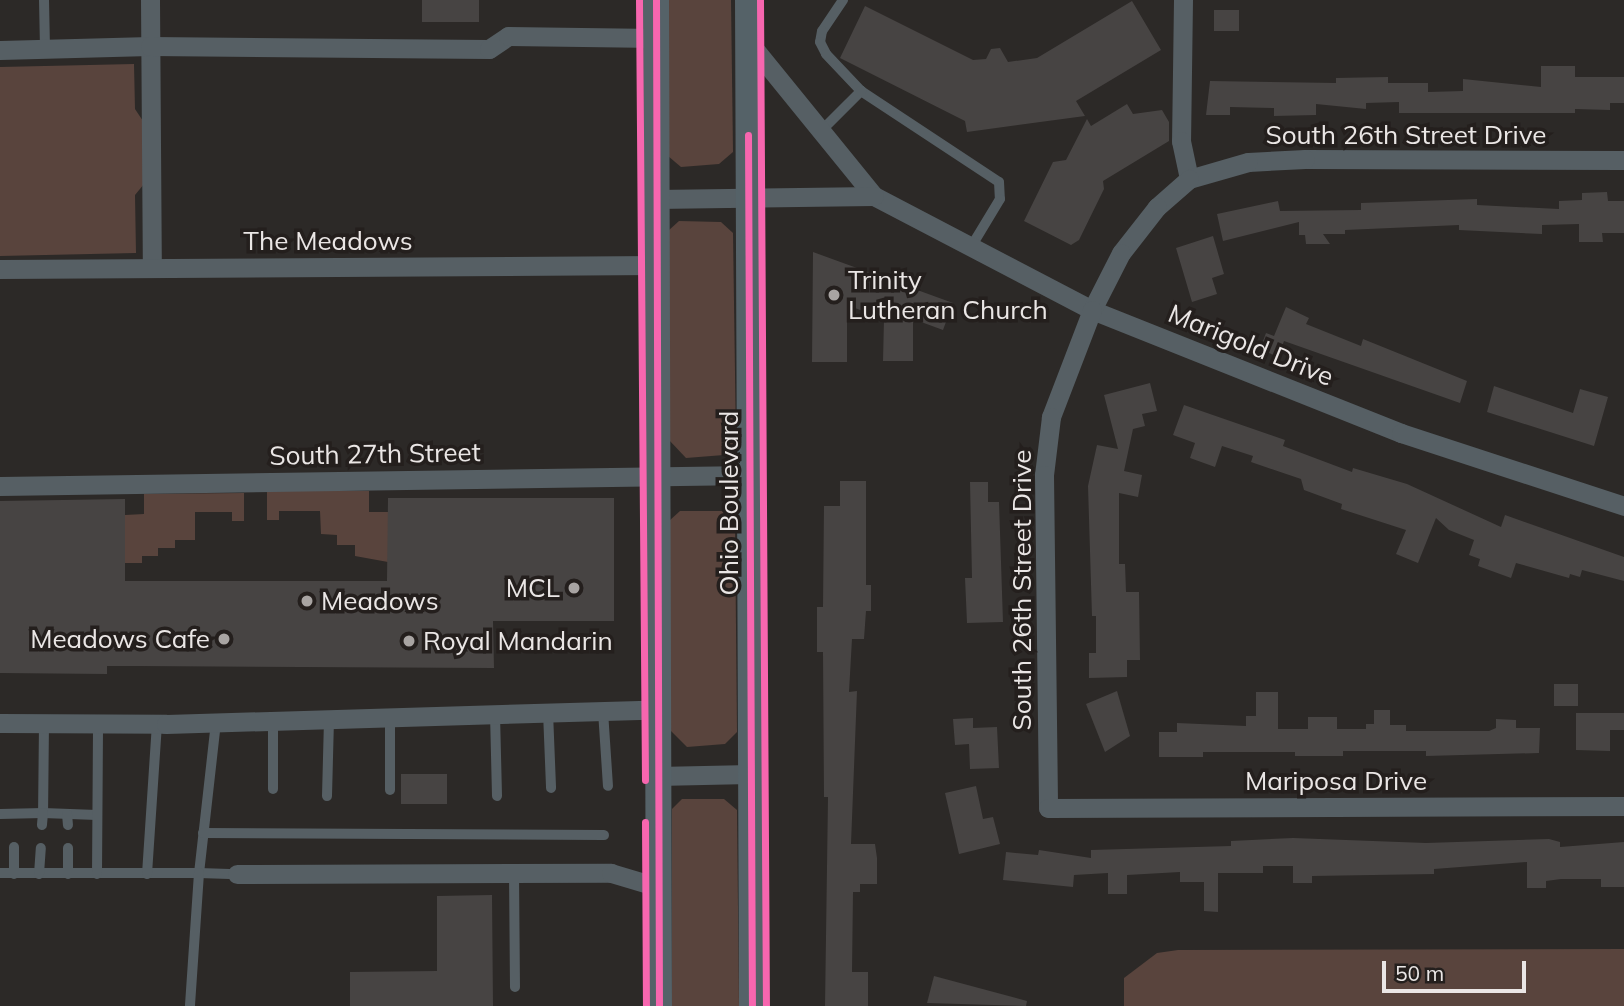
<!DOCTYPE html>
<html>
<head>
<meta charset="utf-8">
<style>
  body { margin:0 }
  #map { position:relative; width:1624px; height:1006px; overflow:hidden; background:#2c2927; font-family:Mulish,sans-serif }
  div>[style] { position:absolute }
  [style*='--x'] { left:calc(var(--x)*1px); top:calc(var(--y)*1px); width:calc(var(--w)*1px); rotate:calc(var(--a)*1deg) }
  .green>* { inset:0; background:#59443d }
  .building>* { inset:0; background:#474443; transform-origin:0 0 }
  .lane>* { height:10px; margin:-5px; padding:0 5px; transform-origin:5px; border-radius:5px; background:#565f64 }
  .street>* { height:19px; margin:-9.5px; padding:0 9.5px; transform-origin:9.5px; border-radius:9.5px; background:#565f64 }
  .secondary>* { height:26px; margin:-13px; padding:0 13px; transform-origin:13px; border-radius:13px; background:#556268 }
  .cycleway>* { height:7px; margin:-3.5px; padding:0 3.5px; transform-origin:3.5px; border-radius:3.5px; background:#f766af }
  .dots>* { width:19px; height:19px; translate:-50% -50%; box-sizing:border-box; border:4px solid #241f1d; border-radius:50% }
  span { translate:-50% -50%; white-space:nowrap; text-align:center; line-height:1.15; -webkit-text-stroke:7px #241f1d; paint-order:stroke }
  .street-label { font-size:26px; color:#eae6e5 }
  .poi-label { font-size:26px; color:#eae6e5 }
  .left { translate:0 -50%; text-align:left }
  .right { translate:-100% -50%; text-align:right }
  .scale { position:absolute; left:1382px; top:961px; width:144px; height:32px; box-sizing:border-box; border:4px solid #eae6e5; border-top:0; padding-left:9px; font-size:21px; line-height:24px; white-space:nowrap; color:#eae6e5; -webkit-text-stroke:5px #241f1d; paint-order:stroke }
</style>
</head>
<body>
<div id="map">
  <div class="green">
    <i style="clip-path:polygon(664px 0,731px 0,733px 152px,719px 164px,681px 167px,668px 156px)"></i>
    <i style="clip-path:polygon(134px 64px,135px 109px,143px 121px,144px 184px,135px 195px,136px 253px,0 256px,0 67px)"></i>
    <i style="clip-path:polygon(679px 221px,721px 222px,733px 233px,736px 442px,724px 455px,686px 458px,669px 440px,668px 231px)"></i>
    <i style="clip-path:polygon(267px 491px,369px 491px,369px 512px,388px 512px,388px 562px,355px 556px,355px 545px,337px 545px,337px 535px,321px 534px,320px 511px,279px 511px,279px 520px,267px 520px)"></i>
    <i style="clip-path:polygon(244px 493px,244px 521px,232px 521px,232px 512px,195px 512px,195px 540px,175px 540px,175px 548px,158px 548px,158px 556px,142px 556px,142px 563px,125px 563px,125px 515px,144px 514px,144px 494px)"></i>
    <i style="clip-path:polygon(680px 511px,722px 511px,735px 522px,737px 732px,725px 744px,687px 747px,670px 730px,669px 521px)"></i>
    <i style="clip-path:polygon(682px 799px,724px 799px,737px 810px,739px 1006px,672px 1006px,672px 809px)"></i>
    <i style="clip-path:polygon(1624px 949px,1624px 1006px,1124px 1006px,1124px 978px,1157px 953px,1178px 950px)"></i>
  </div>
  <div class="building">
    <i style="left:422px;top:0;width:57px;height:22px"></i>
    <i style="clip-path:polygon(1132px 1px,1161px 50px,1076px 101px,1085px 116px,967px 132px,965px 121px,840px 58px,865px 6px,973px 60px,986px 59px,991px 49px,1000px 48px,1008px 62px,1037px 58px)"></i>
    <i style="left:1239px;top:10px;width:21px;height:25px;rotate:90deg"></i>
    <i style="clip-path:polygon(1541px 66px,1575px 66px,1575px 77px,1624px 77px,1624px 103px,1610px 103px,1610px 110px,1575px 109px,1575px 113px,1399px 113px,1399px 102px,1366px 103px,1366px 109px,1316px 104px,1316px 115px,1274px 116px,1274px 108px,1230px 107px,1230px 115px,1206px 115px,1210px 81px,1336px 83px,1336px 78px,1388px 77px,1388px 83px,1428px 83px,1428px 92px,1463px 91px,1463px 79px,1541px 87px)"></i>
    <i style="clip-path:polygon(1127px 104px,1133px 114px,1162px 110px,1169px 122px,1169px 141px,1103px 181px,1104px 189px,1079px 240px,1071px 245px,1024px 221px,1053px 162px,1066px 160px,1087px 119px,1091px 126px)"></i>
    <i style="clip-path:polygon(1607px 192px,1608px 201px,1624px 201px,1624px 233px,1602px 233px,1603px 242px,1579px 242px,1579px 224px,1542px 225px,1542px 234px,1459px 230px,1459px 225px,1345px 230px,1345px 234px,1323px 234px,1330px 244px,1306px 244px,1305px 235px,1299px 235px,1299px 222px,1223px 241px,1217px 214px,1278px 201px,1280px 211px,1361px 210px,1361px 203px,1477px 199px,1477px 205px,1559px 209px,1559px 201px,1582px 200px,1582px 193px)"></i>
    <i style="clip-path:polygon(1213px 236px,1224px 274px,1212px 278px,1217px 294px,1192px 302px,1176px 248px)"></i>
    <i style="clip-path:polygon(813px 252px,953px 303px,943px 330px,913px 319px,913px 361px,883px 361px,884px 319px,847px 305px,847px 362px,812px 362px)"></i>
    <i style="clip-path:polygon(1286px 307px,1309px 318px,1306px 324px,1361px 346px,1363px 339px,1467px 381px,1460px 403px,1284px 341px,1278px 357px,1260px 349px,1266px 333px,1274px 336px)"></i>
    <i style="clip-path:polygon(1150px 383px,1157px 411px,1142px 414px,1145px 426px,1133px 429px,1124px 471px,1142px 475px,1138px 497px,1119px 493px,1119px 564px,1125px 564px,1126px 592px,1139px 592px,1140px 660px,1127px 660px,1127px 677px,1089px 678px,1089px 653px,1096px 653px,1096px 616px,1092px 616px,1088px 486px,1097px 445px,1118px 449px,1104px 395px)"></i>
    <i style="clip-path:polygon(1494px 386px,1573px 413px,1580px 389px,1608px 397px,1594px 446px,1487px 412px)"></i>
    <i style="clip-path:polygon(1184px 405px,1285px 440px,1283px 446px,1352px 472px,1353px 468px,1407px 484px,1501px 527px,1505px 515px,1624px 557px,1624px 581px,1582px 570px,1580px 577px,1570px 574px,1569px 578px,1516px 563px,1511px 578px,1478px 566px,1480px 559px,1469px 555px,1474px 540px,1449px 530px,1436px 518px,1418px 563px,1396px 554px,1406px 530px,1341px 509px,1342px 504px,1304px 490px,1301px 479px,1251px 462px,1253px 456px,1222px 446px,1215px 467px,1190px 458px,1195px 443px,1173px 435px)"></i>
    <i style="clip-path:polygon(840px 481px,866px 481px,866px 585px,871px 585px,871px 611px,866px 611px,864px 639px,852px 639px,849px 692px,857px 691px,851px 844px,875px 844px,877px 858px,877px 884px,860px 884px,860px 892px,853px 892px,852px 972px,868px 972px,868px 1006px,825px 1006px,828px 797px,824px 797px,823px 652px,817px 652px,817px 607px,823px 607px,824px 506px,840px 506px)"></i>
    <i style="clip-path:polygon(970px 482px,988px 482px,988px 502px,999px 502px,1003px 622px,967px 623px,965px 578px,972px 578px)"></i>
    <i style="clip-path:polygon(388px 498px,614px 498px,614px 621px,493px 621px,494px 668px,138px 666px,107px 666px,107px 674px,0 673px,0 501px,125px 499px,125px 581px,387px 581px)"></i>
    <i style="left:1554px;top:684px;width:24px;height:22px"></i>
    <i style="clip-path:polygon(1117px 691px,1130px 736px,1105px 752px,1086px 704px)"></i>
    <i style="clip-path:polygon(1256px 692px,1278px 692px,1278px 729px,1308px 729px,1308px 717px,1337px 717px,1337px 729px,1366px 729px,1366px 724px,1374px 724px,1374px 710px,1390px 710px,1390px 725px,1406px 725px,1406px 731px,1489px 731px,1496px 728px,1496px 719px,1516px 720px,1516px 728px,1540px 728px,1539px 753px,1426px 756px,1426px 751px,1343px 751px,1343px 756px,1295px 756px,1295px 752px,1203px 752px,1203px 757px,1159px 757px,1159px 732px,1177px 732px,1177px 723px,1246px 726px,1246px 716px,1256px 716px)"></i>
    <i style="clip-path:polygon(1576px 713px,1624px 713px,1624px 730px,1610px 730px,1610px 751px,1576px 750px)"></i>
    <i style="clip-path:polygon(973px 718px,973px 728px,997px 727px,999px 768px,970px 769px,969px 744px,955px 745px,953px 719px)"></i>
    <i style="left:401px;top:774px;width:46px;height:30px"></i>
    <i style="clip-path:polygon(976px 786px,983px 819px,993px 817px,1000px 844px,959px 854px,945px 793px)"></i>
    <i style="clip-path:polygon(1293px 838px,1426px 843px,1549px 839px,1560px 842px,1560px 847px,1624px 842px,1624px 887px,1601px 887px,1601px 879px,1561px 879px,1546px 881px,1546px 888px,1527px 888px,1527px 862px,1434px 869px,1434px 874px,1312px 876px,1312px 883px,1293px 883px,1293px 866px,1263px 866px,1263px 873px,1218px 873px,1218px 912px,1204px 911px,1204px 882px,1180px 882px,1180px 872px,1127px 875px,1127px 894px,1108px 894px,1108px 873px,1074px 875px,1073px 887px,1003px 880px,1006px 852px,1038px 855px,1039px 850px,1091px 858px,1091px 850px,1231px 846px,1231px 841px)"></i>
    <i style="clip-path:polygon(492px 895px,493px 1006px,350px 1006px,350px 972px,437px 971px,437px 896px)"></i>
    <i style="clip-path:polygon(934px 976px,1027px 1001px,1026px 1006px,927px 1003px)"></i>
  </div>
  <div class="lane">
    <i style="--x:44;--y:0;--w:49;--a:88.8"></i>
    <i style="--x:843;--y:0;--w:37;--a:124"></i>
    <i style="--x:822;--y:31;--w:11;--a:100"></i>
    <i style="--x:820;--y:42;--w:13;--a:63"></i>
    <i style="--x:826;--y:54;--w:51;--a:46.6"></i>
    <i style="--x:861;--y:91;--w:165;--a:33.4"></i>
    <i style="--x:999;--y:182;--w:17;--a:87"></i>
    <i style="--x:1000;--y:199;--w:56;--a:121.1"></i>
    <i style="--x:821;--y:131;--w:57;--a:-45"></i>
    <i style="--x:603;--y:711;--w:75;--a:86.2"></i>
    <i style="--x:548;--y:712;--w:76;--a:87.7"></i>
    <i style="--x:495;--y:714;--w:82;--a:88.6"></i>
    <i style="--x:390;--y:717;--w:73;--a:90"></i>
    <i style="--x:273;--y:720;--w:69;--a:90"></i>
    <i style="--x:216;--y:722;--w:152;--a:96.4"></i>
    <i style="--x:199;--y:873;--w:38;--a:2"></i>
    <i style="--x:44;--y:723;--w:90;--a:90.6"></i>
    <i style="--x:43;--y:813;--w:54;--a:2.1"></i>
    <i style="--x:327;--y:796;--w:77;--a:-88.5"></i>
    <i style="--x:0;--y:814;--w:43;--a:-1.3"></i>
    <i style="--x:43;--y:813;--w:12;--a:95"></i>
    <i style="--x:67;--y:814;--w:11;--a:85"></i>
    <i style="--x:203;--y:833;--w:401;--a:0.3"></i>
    <i style="--x:14;--y:847;--w:27;--a:90"></i>
    <i style="--x:68;--y:848;--w:26;--a:90"></i>
    <i style="--x:0;--y:873;--w:199;--a:0"></i>
    <i style="--x:199;--y:873;--w:133;--a:93.9"></i>
    <i style="--x:514;--y:873;--w:114;--a:89.5"></i>
    <i style="--x:39;--y:874;--w:26;--a:-86"></i>
    <i style="--x:97;--y:874;--w:151;--a:-89.6"></i>
    <i style="--x:147;--y:874;--w:151;--a:-86.2"></i>
  </div>
  <div class="street">
    <i style="--x:150;--y:0;--w:268;--a:89.6"></i>
    <i style="--x:1183;--y:0;--w:141;--a:90.8"></i>
    <i style="--x:1181;--y:141;--w:39;--a:78"></i>
    <i style="--x:748;--y:41;--w:200;--a:50.9"></i>
    <i style="--x:874;--y:196;--w:246;--a:27.6"></i>
    <i style="--x:1092;--y:310;--w:333;--a:21.7"></i>
    <i style="--x:1401;--y:433;--w:235;--a:18.1"></i>
    <i style="--x:0;--y:50;--w:150;--a:-1.5"></i>
    <i style="--x:150;--y:46;--w:339;--a:0.5"></i>
    <i style="--x:489;--y:49;--w:23;--a:-34"></i>
    <i style="--x:508;--y:36;--w:148;--a:0.8"></i>
    <i style="--x:1624;--y:160;--w:319;--a:-179.8"></i>
    <i style="--x:1305;--y:159;--w:57;--a:177"></i>
    <i style="--x:1248;--y:162;--w:61;--a:163.9"></i>
    <i style="--x:1189;--y:179;--w:43;--a:138.8"></i>
    <i style="--x:1157;--y:207;--w:58;--a:128"></i>
    <i style="--x:1121;--y:253;--w:64;--a:117"></i>
    <i style="--x:1092;--y:310;--w:115;--a:111"></i>
    <i style="--x:1051;--y:417;--w:58;--a:96.9"></i>
    <i style="--x:1044;--y:475;--w:333;--a:89.3"></i>
    <i style="--x:1048;--y:808;--w:576;--a:-0.2"></i>
    <i style="--x:656;--y:199;--w:218;--a:-0.8"></i>
    <i style="--x:0;--y:269;--w:657;--a:-0.35"></i>
    <i style="--x:0;--y:486;--w:750;--a:-0.84"></i>
    <i style="--x:0;--y:723;--w:166;--a:0.3"></i>
    <i style="--x:166;--y:724;--w:491;--a:-1.7"></i>
    <i style="--x:657;--y:776;--w:93;--a:-1.2"></i>
    <i style="--x:237;--y:874;--w:374;--a:-0.2"></i>
    <i style="--x:611;--y:873;--w:49;--a:16.6"></i>
  </div>
  <div class="secondary">
    <i style="--x:656;--y:0;--w:1006;--a:89.83"></i>
    <i style="--x:748;--y:0;--w:1006;--a:89.77"></i>
  </div>
  <div class="cycleway">
    <i style="--x:639;--y:0;--w:780;--a:89.56"></i>
    <i style="--x:656;--y:0;--w:1006;--a:89.83"></i>
    <i style="--x:760;--y:0;--w:1006;--a:89.66"></i>
    <i style="--x:748;--y:135;--w:871;--a:89.74"></i>
    <i style="--x:645;--y:822;--w:184;--a:89.7"></i>
  </div>
  <div class="dots">
    <i style="left:834px;top:295px;background:#a8a4a2"></i>
    <i style="left:574px;top:588px;background:#a8a4a2"></i>
    <i style="left:307px;top:601px;background:#a8a4a2"></i>
    <i style="left:224px;top:639px;background:#a8a4a2"></i>
    <i style="left:409px;top:641px;background:#a8a4a2"></i>
  </div>
  <div class="street-label">
    <span style="left:1406px;top:135px">South 26th Street Drive</span>
    <span style="left:328px;top:241px">The Meadows</span>
    <span style="left:1251px;top:345px;rotate:22deg">Marigold Drive</span>
    <span style="left:375px;top:454px;rotate:-1deg">South 27th Street</span>
    <span style="left:729px;top:503px;rotate:-90deg">Ohio Boulevard</span>
    <span style="left:1022px;top:590px;rotate:-90deg">South 26th Street Drive</span>
    <span style="left:1336px;top:781px">Mariposa Drive</span>
  </div>
  <div class="poi-label">
    <span class="left" style="left:848px;top:295px">Trinity<br>Lutheran Church</span>
    <span class="right" style="left:560px;top:588px">MCL</span>
    <span class="left" style="left:321px;top:601px">Meadows</span>
    <span class="right" style="left:210px;top:639px">Meadows Cafe</span>
    <span class="left" style="left:423px;top:641px">Royal Mandarin</span>
  </div>
  <div class="scale">50 m</div>
</div>
</body>
</html>
